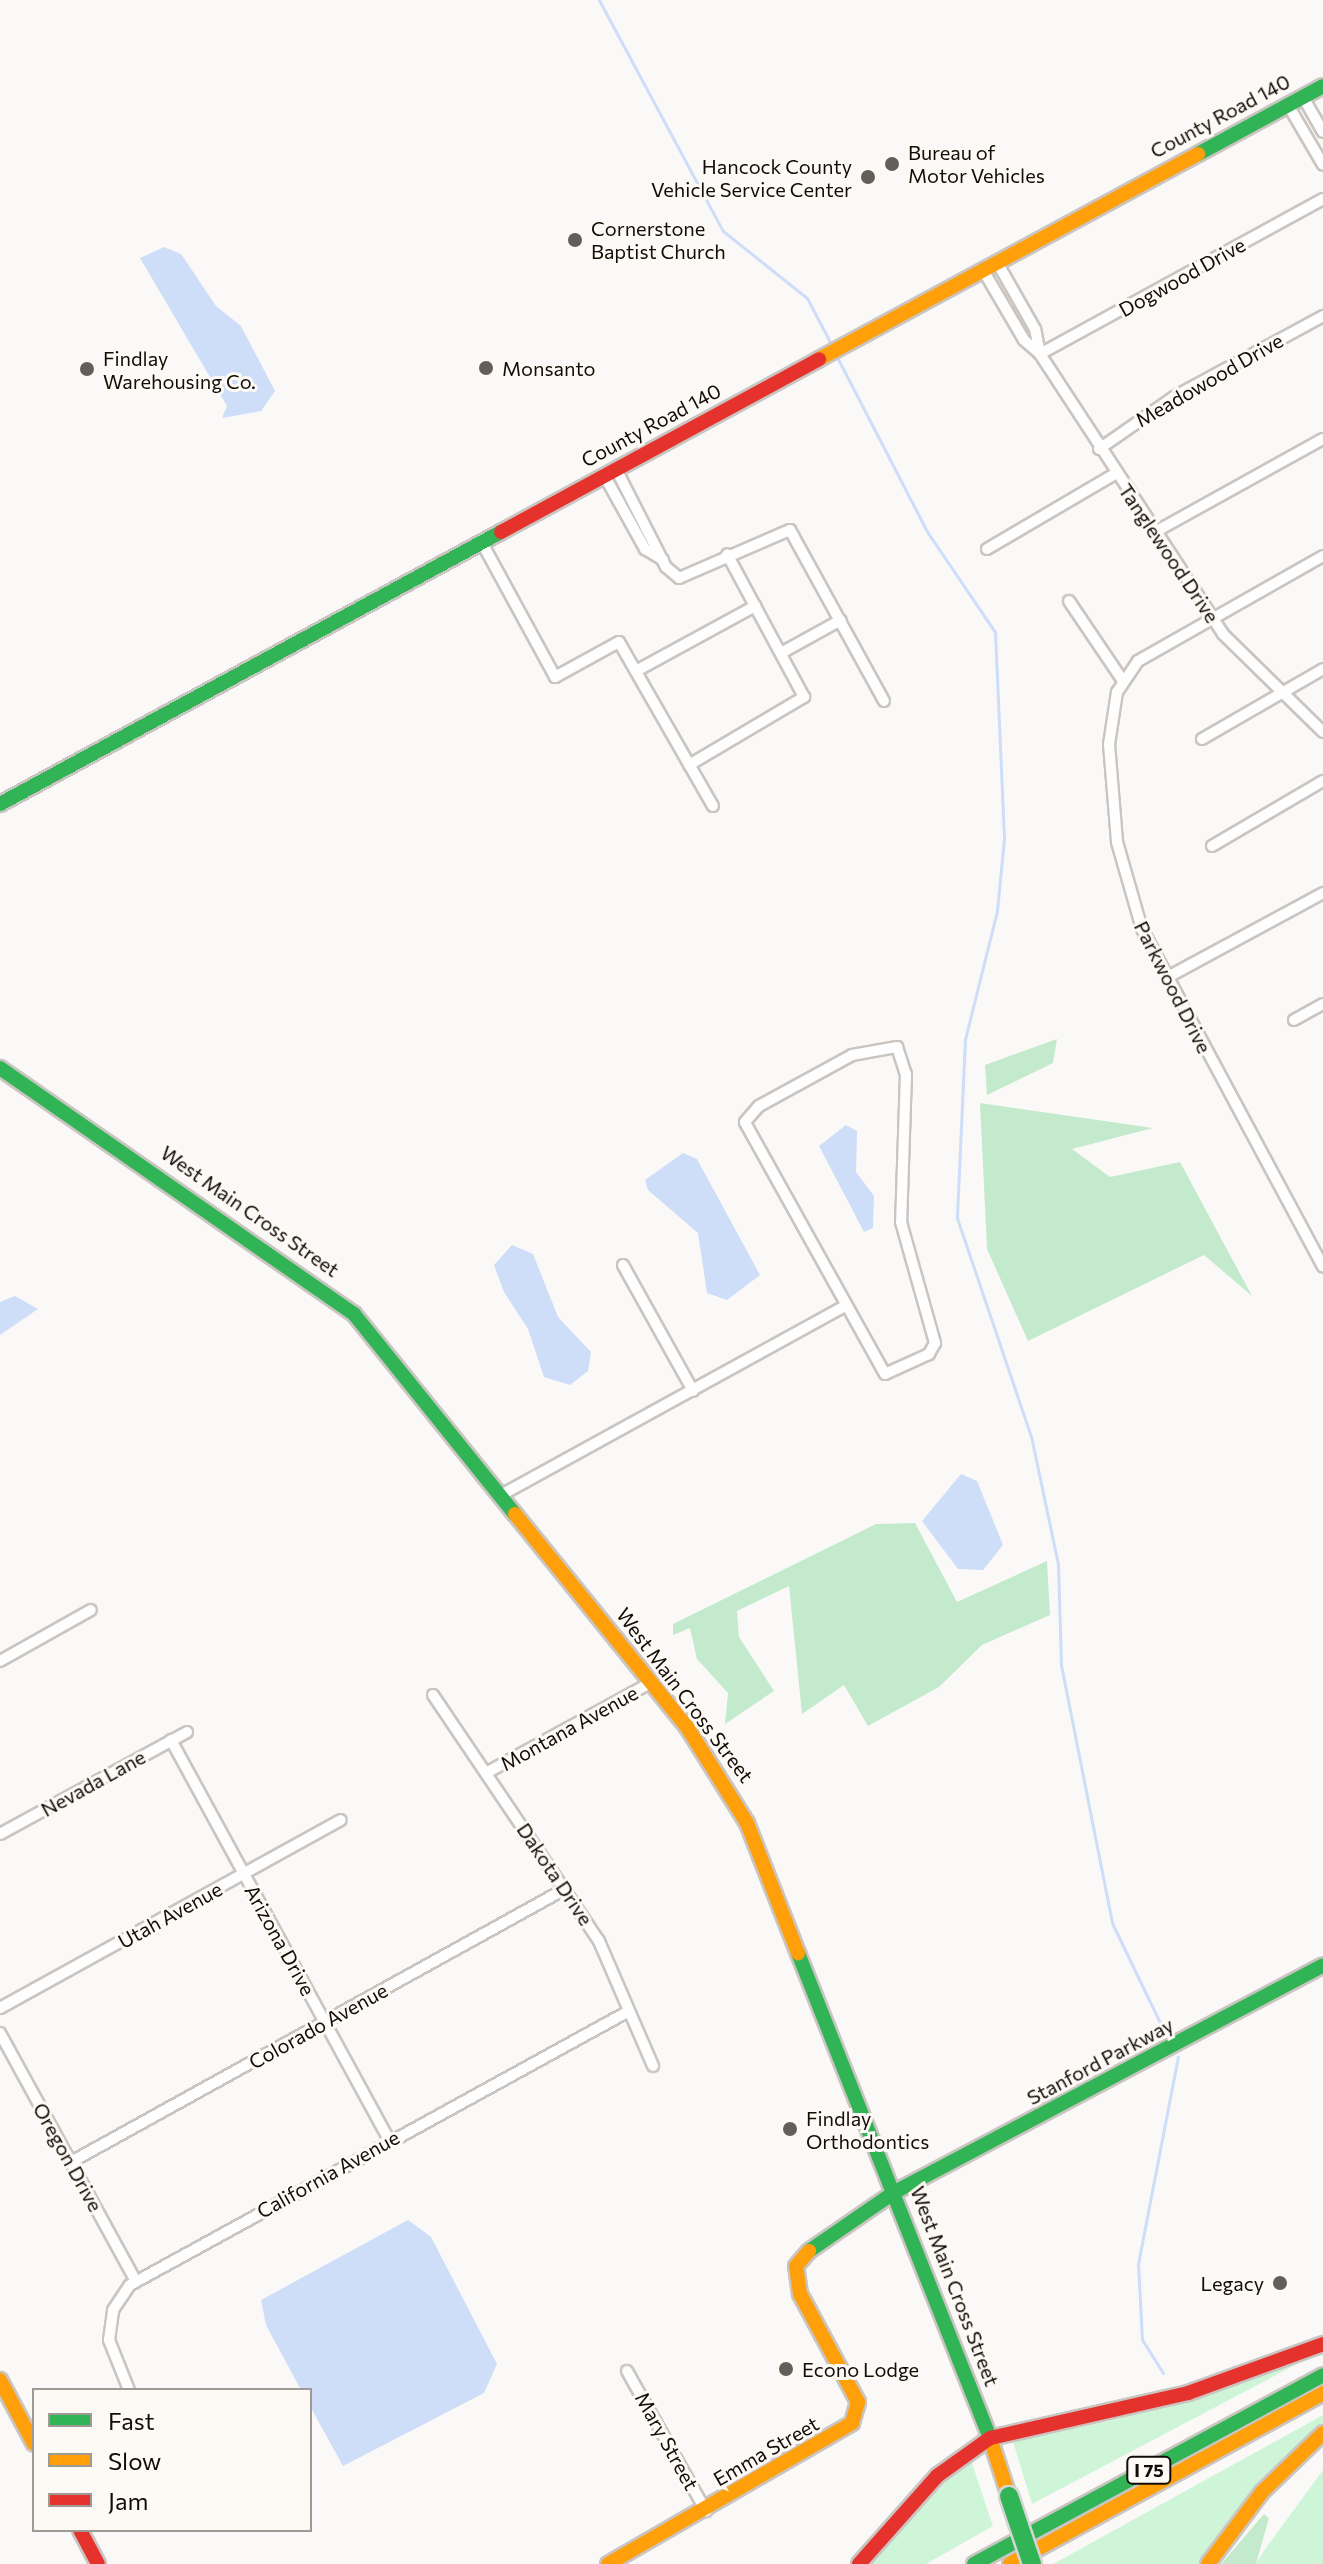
<!DOCTYPE html>
<html>
<head>
<meta charset="utf-8">
<style>
  body { margin:0 }
  #map { position:relative; width:1323px; height:2564px; overflow:hidden; background:#fbf9f7; font-family:Commissioner,sans-serif }
  div>[style] { position:absolute }
  [style*='--x'] { left:calc(var(--x)*1px); top:calc(var(--y)*1px); width:calc(var(--w)*1px); rotate:calc(var(--a)*1deg) }
  .green>* { inset:0; background:#cff5d8 }
  .forest>* { inset:0; background:#c4eacd }
  .water>* { inset:0; background:#ceddf8 }
  .stream>* { height:3px; margin:-1.5px; padding:0 1.5px; transform-origin:1.5px; border-radius:1.5px; background:#ceddf8 }
  .roads { filter:drop-shadow(2px 0 #cac5c1) drop-shadow(-2px 0 #cac5c1) drop-shadow(0 2px #cac5c1) drop-shadow(0 -2px #cac5c1) }
  .street>* { height:10px; margin:-5px; padding:0 5px; transform-origin:5px; border-radius:5px; background:#fefefe }
  .fast>* { height:14px; margin:-7px; padding:0 7px; transform-origin:7px; border-radius:7px; background:#30b455 }
  .slow>* { height:14px; margin:-7px; padding:0 7px; transform-origin:7px; border-radius:7px; background:#ff9f0a }
  .jam>* { height:14px; margin:-7px; padding:0 7px; transform-origin:7px; border-radius:7px; background:#e5322d }
  .bridges { filter:drop-shadow(2px 0 #d7d5d4) drop-shadow(-2px 0 #d7d5d4) drop-shadow(0 2px #d7d5d4) drop-shadow(0 -2px #d7d5d4) }
  .fast-bridge>* { height:18px; margin:-9px; padding:0 9px; transform-origin:9px; border-radius:9px; background:#30b455 }
  .dots>* { width:22px; height:22px; translate:-50% -50%; box-sizing:border-box; border:4px solid #fdf9f5; border-radius:50% }
  span { translate:-50% -50%; white-space:nowrap; text-align:center; line-height:1.15; -webkit-text-stroke:6px #fdf9f5; paint-order:stroke }
  .shield-label span { padding:2px 6px; background:#fdf9f5; border:2px solid; border-radius:6px; -webkit-text-stroke-width:0 }
  .shield-label { font-size:18px; color:#120b06; font-weight:700 }
  .street-label { font-size:20px; color:#120b06 }
  .poi-label { font-size:20px; color:#120b06 }
  .left { translate:0 -50%; text-align:left }
  .right { translate:-100% -50%; text-align:right }
  .legend { position:absolute; left:32px; top:2388px; width:280px; height:144px; box-sizing:border-box; background:#fdf9f5; border:2px solid #9f9a95; margin:0; padding:10px 14px; list-style:none; font-size:24px; color:#120b06 }
  .legend li { display:flex; align-items:center; gap:16px; height:40px }
  .legend b { width:40px; border:2px solid #9f9a95 }
</style>
</head>
<body>
<div id="map">
  <div class="green">
    <i style="clip-path:polygon(1312px 2356px,1032px 2504px,1013px 2442px,1119px 2419px)"></i>
    <i style="clip-path:polygon(1323px 2415px,1323px 2427px,1262px 2485px,1199px 2564px,1053px 2564px)"></i>
    <i style="clip-path:polygon(965px 2462px,972px 2463px,993px 2526px,926px 2564px,867px 2564px)"></i>
    <i style="clip-path:polygon(1323px 2470px,1323px 2564px,1256px 2564px,1263px 2552px)"></i>
  </div>
  <div class="forest">
    <i style="clip-path:polygon(1057px 1039px,1053px 1063px,987px 1095px,985px 1065px)"></i>
    <i style="clip-path:polygon(980px 1103px,1153px 1128px,1072px 1149px,1110px 1177px,1180px 1162px,1252px 1296px,1204px 1255px,1028px 1341px,987px 1249px)"></i>
    <i style="clip-path:polygon(915px 1523px,957px 1602px,1047px 1561px,1050px 1615px,982px 1645px,939px 1687px,868px 1726px,844px 1685px,802px 1714px,789px 1586px,737px 1611px,739px 1637px,774px 1691px,725px 1724px,728px 1693px,697px 1659px,690px 1628px,673px 1635px,673px 1624px,876px 1524px)"></i>
    <i style="clip-path:polygon(1264px 2514px,1269px 2518px,1256px 2564px,1221px 2564px)"></i>
  </div>
  <div class="water">
    <i style="clip-path:polygon(164px 247px,181px 254px,216px 306px,241px 326px,275px 391px,261px 411px,222px 418px,227px 406px,140px 258px)"></i>
    <i style="clip-path:polygon(846px 1125px,857px 1131px,856px 1172px,874px 1196px,873px 1228px,864px 1232px,819px 1146px)"></i>
    <i style="clip-path:polygon(683px 1153px,697px 1159px,760px 1275px,727px 1300px,707px 1293px,698px 1233px,648px 1190px,645px 1180px)"></i>
    <i style="clip-path:polygon(512px 1245px,533px 1254px,558px 1317px,591px 1352px,588px 1371px,570px 1385px,544px 1377px,528px 1329px,504px 1292px,494px 1265px)"></i>
    <i style="clip-path:polygon(15px 1296px,38px 1309px,0 1335px,0 1302px)"></i>
    <i style="clip-path:polygon(961px 1474px,977px 1481px,1003px 1545px,983px 1570px,958px 1569px,922px 1521px)"></i>
    <i style="clip-path:polygon(408px 2220px,431px 2237px,497px 2364px,484px 2393px,343px 2466px,310px 2406px,310px 2390px,301px 2390px,266px 2325px,261px 2300px)"></i>
  </div>
  <div class="stream">
    <i style="--x:599;--y:0;--w:262;--a:61.8"></i>
    <i style="--x:723;--y:231;--w:107;--a:38.6"></i>
    <i style="--x:807;--y:298;--w:54;--a:62.5"></i>
    <i style="--x:837;--y:357;--w:198;--a:62.7"></i>
    <i style="--x:928;--y:533;--w:120;--a:55.9"></i>
    <i style="--x:995;--y:632;--w:207;--a:87.5"></i>
    <i style="--x:1004;--y:839;--w:72;--a:95.6"></i>
    <i style="--x:997;--y:911;--w:132;--a:104"></i>
    <i style="--x:965;--y:1039;--w:179;--a:92.6"></i>
    <i style="--x:957;--y:1218;--w:230;--a:71.3"></i>
    <i style="--x:1031;--y:1436;--w:131;--a:78.1"></i>
    <i style="--x:1058;--y:1564;--w:101;--a:88.3"></i>
    <i style="--x:1061;--y:1665;--w:263;--a:78.8"></i>
    <i style="--x:1112;--y:1923;--w:120;--a:64.3"></i>
    <i style="--x:1163;--y:2373;--w:39;--a:-122"></i>
    <i style="--x:1142;--y:2340;--w:76;--a:-93"></i>
    <i style="--x:1138;--y:2264;--w:211;--a:-79.1"></i>
  </div>
  <div class="roads">
    <div class="street">
      <i style="--x:1303;--y:97;--w:40;--a:60.3"></i>
      <i style="--x:1288;--y:105;--w:69;--a:59.7"></i>
      <i style="--x:1323;--y:199;--w:323;--a:151.3"></i>
      <i style="--x:1040;--y:354;--w:334;--a:56.8"></i>
      <i style="--x:1223;--y:634;--w:140;--a:44.4"></i>
      <i style="--x:983;--y:270;--w:81;--a:59.6"></i>
      <i style="--x:1024;--y:340;--w:21;--a:41"></i>
      <i style="--x:1040;--y:354;--w:25;--a:-101"></i>
      <i style="--x:1035;--y:329;--w:77;--a:-119.6"></i>
      <i style="--x:1099;--y:449;--w:91;--a:-34.7"></i>
      <i style="--x:1174;--y:397;--w:170;--a:-28.5"></i>
      <i style="--x:616;--y:469;--w:110;--a:63"></i>
      <i style="--x:666;--y:567;--w:17;--a:40"></i>
      <i style="--x:679;--y:578;--w:121;--a:-23.4"></i>
      <i style="--x:790;--y:530;--w:195;--a:61.2"></i>
      <i style="--x:604;--y:475;--w:85;--a:61"></i>
      <i style="--x:645;--y:549;--w:21;--a:31"></i>
      <i style="--x:1155;--y:532;--w:192;--a:-29"></i>
      <i style="--x:481;--y:541;--w:155;--a:61.4"></i>
      <i style="--x:555;--y:677;--w:73;--a:-28.7"></i>
      <i style="--x:619;--y:642;--w:189;--a:60.2"></i>
      <i style="--x:987;--y:549;--w:148;--a:-30.4"></i>
      <i style="--x:1323;--y:556;--w:213;--a:150.4"></i>
      <i style="--x:1138;--y:661;--w:37;--a:124"></i>
      <i style="--x:1117;--y:692;--w:53;--a:98.7"></i>
      <i style="--x:1109;--y:744;--w:98;--a:85.3"></i>
      <i style="--x:1117;--y:842;--w:91;--a:74"></i>
      <i style="--x:1142;--y:929;--w:383;--a:61.8"></i>
      <i style="--x:1069;--y:601;--w:97;--a:56"></i>
      <i style="--x:781;--y:653;--w:68;--a:-28.8"></i>
      <i style="--x:636;--y:671;--w:136;--a:-28.6"></i>
      <i style="--x:1202;--y:739;--w:140;--a:-30"></i>
      <i style="--x:689;--y:765;--w:134;--a:-30.6"></i>
      <i style="--x:804;--y:697;--w:162;--a:-118.3"></i>
      <i style="--x:1212;--y:846;--w:129;--a:-30.4"></i>
      <i style="--x:1166;--y:978;--w:179;--a:-28.4"></i>
      <i style="--x:1294;--y:1020;--w:33;--a:-29"></i>
      <i style="--x:897;--y:1047;--w:28;--a:72"></i>
      <i style="--x:906;--y:1074;--w:148;--a:91.9"></i>
      <i style="--x:901;--y:1222;--w:126;--a:74.3"></i>
      <i style="--x:935;--y:1343;--w:13;--a:119"></i>
      <i style="--x:929;--y:1354;--w:48;--a:155.6"></i>
      <i style="--x:885;--y:1374;--w:288;--a:-119.1"></i>
      <i style="--x:745;--y:1122;--w:21;--a:-49"></i>
      <i style="--x:759;--y:1106;--w:106;--a:-28.7"></i>
      <i style="--x:852;--y:1055;--w:46;--a:-10.1"></i>
      <i style="--x:623;--y:1265;--w:144;--a:60.9"></i>
      <i style="--x:503;--y:1494;--w:390;--a:-28.8"></i>
      <i style="--x:0;--y:1661;--w:104;--a:-29.3"></i>
      <i style="--x:433;--y:1695;--w:297;--a:56"></i>
      <i style="--x:599;--y:1941;--w:136;--a:66.6"></i>
      <i style="--x:171;--y:1740;--w:457;--a:61.4"></i>
      <i style="--x:486;--y:1773;--w:189;--a:-28.7"></i>
      <i style="--x:0;--y:1834;--w:213;--a:-28.6"></i>
      <i style="--x:0;--y:2008;--w:389;--a:-28.9"></i>
      <i style="--x:0;--y:2033;--w:283;--a:61.3"></i>
      <i style="--x:71;--y:2162;--w:564;--a:-28.93"></i>
      <i style="--x:627;--y:2371;--w:161;--a:60.6"></i>
      <i style="--x:129;--y:2390;--w:54;--a:-111.8"></i>
      <i style="--x:109;--y:2340;--w:30;--a:-82"></i>
      <i style="--x:113;--y:2310;--w:30;--a:-56"></i>
      <i style="--x:130;--y:2285;--w:569;--a:-28.77"></i>
    </div>
    <div class="fast">
      <i style="--x:1198;--y:154;--w:142;--a:-28.5"></i>
      <i style="--x:0;--y:804;--w:570;--a:-28.5"></i>
      <i style="--x:0;--y:1068;--w:431;--a:34.8"></i>
      <i style="--x:354;--y:1314;--w:257;--a:51.2"></i>
      <i style="--x:798;--y:1953;--w:522;--a:68.4"></i>
      <i style="--x:809;--y:2251;--w:104;--a:-34.5"></i>
      <i style="--x:895;--y:2192;--w:484;--a:-27.9"></i>
      <i style="--x:974;--y:2564;--w:397;--a:-28.4"></i>
    </div>
    <div class="slow">
      <i style="--x:819;--y:359;--w:431;--a:-28.4"></i>
      <i style="--x:515;--y:1514;--w:274;--a:51.1"></i>
      <i style="--x:687;--y:1727;--w:113;--a:58"></i>
      <i style="--x:747;--y:1823;--w:140;--a:68.6"></i>
      <i style="--x:0;--y:2380;--w:72;--a:62"></i>
      <i style="--x:990;--y:2438;--w:61;--a:71.9"></i>
      <i style="--x:608;--y:2564;--w:282;--a:-30"></i>
      <i style="--x:852;--y:2423;--w:22;--a:-74"></i>
      <i style="--x:858;--y:2402;--w:123;--a:-118.2"></i>
      <i style="--x:800;--y:2294;--w:28;--a:-98"></i>
      <i style="--x:796;--y:2266;--w:20;--a:-49"></i>
      <i style="--x:1010;--y:2564;--w:357;--a:-28.6"></i>
      <i style="--x:1208;--y:2564;--w:90;--a:-53.1"></i>
      <i style="--x:1262;--y:2492;--w:85;--a:-44"></i>
    </div>
    <div class="jam">
      <i style="--x:501;--y:532;--w:362;--a:-28.5"></i>
      <i style="--x:80;--y:2530;--w:38;--a:62"></i>
      <i style="--x:859;--y:2564;--w:118;--a:-48.4"></i>
      <i style="--x:937;--y:2476;--w:65;--a:-35.6"></i>
      <i style="--x:990;--y:2438;--w:203;--a:-12.8"></i>
      <i style="--x:1188;--y:2393;--w:144;--a:-19.9"></i>
    </div>
  </div>
  <div class="bridges">
    <div class="fast-bridge">
      <i style="--x:1009;--y:2496;--w:72;--a:71.3"></i>
    </div>
  </div>
  <div class="dots">
    <i style="left:892px;top:164px;background:#645e5a"></i>
    <i style="left:868px;top:177px;background:#645e5a"></i>
    <i style="left:575px;top:240px;background:#645e5a"></i>
    <i style="left:486px;top:368px;background:#645e5a"></i>
    <i style="left:87px;top:369px;background:#645e5a"></i>
    <i style="left:790px;top:2129px;background:#645e5a"></i>
    <i style="left:1280px;top:2283px;background:#645e5a"></i>
    <i style="left:786px;top:2369px;background:#645e5a"></i>
  </div>
  <div class="shield-label">
    <span style="left:1149px;top:2470px">I 75</span>
  </div>
  <div class="street-label">
    <span style="left:1220px;top:116px;rotate:-28deg">County Road 140</span>
    <span style="left:1182px;top:277px;rotate:-29deg">Dogwood Drive</span>
    <span style="left:1209px;top:380px;rotate:-30deg">Meadowood Drive</span>
    <span style="left:651px;top:425px;rotate:-28deg">County Road 140</span>
    <span style="left:1169px;top:553px;rotate:56deg">Tanglewood Drive</span>
    <span style="left:1173px;top:987px;rotate:63deg">Parkwood Drive</span>
    <span style="left:250px;top:1211px;rotate:35deg">West Main Cross Street</span>
    <span style="left:685px;top:1695px;rotate:53deg">West Main Cross Street</span>
    <span style="left:569px;top:1728px;rotate:-29deg">Montana Avenue</span>
    <span style="left:93px;top:1783px;rotate:-29deg">Nevada Lane</span>
    <span style="left:555px;top:1874px;rotate:56deg">Dakota Drive</span>
    <span style="left:170px;top:1915px;rotate:-29deg">Utah Avenue</span>
    <span style="left:280px;top:1940px;rotate:61deg">Arizona Drive</span>
    <span style="left:318px;top:2026px;rotate:-29deg">Colorado Avenue</span>
    <span style="left:1100px;top:2061px;rotate:-28deg">Stanford Parkway</span>
    <span style="left:68px;top:2157px;rotate:61deg">Oregon Drive</span>
    <span style="left:328px;top:2174px;rotate:-29deg">California Avenue</span>
    <span style="left:955px;top:2286px;rotate:69deg">West Main Cross Street</span>
    <span style="left:667px;top:2441px;rotate:61deg">Mary Street</span>
    <span style="left:766px;top:2451px;rotate:-30deg">Emma Street</span>
  </div>
  <div class="poi-label">
    <span class="left" style="left:908px;top:164px">Bureau of<br>Motor Vehicles</span>
    <span class="right" style="left:852px;top:178px">Hancock County<br>Vehicle Service Center</span>
    <span class="left" style="left:591px;top:240px">Cornerstone<br>Baptist Church</span>
    <span class="left" style="left:103px;top:370px">Findlay<br>Warehousing Co.</span>
    <span class="left" style="left:502px;top:368px">Monsanto</span>
    <span class="left" style="left:806px;top:2130px">Findlay<br>Orthodontics</span>
    <span class="right" style="left:1264px;top:2283px">Legacy</span>
    <span class="left" style="left:802px;top:2369px">Econo Lodge</span>
  </div>
  <ul class="legend">
  <li><b style="height:10px;background:#30b455"></b>Fast</li>
  <li><b style="height:10px;background:#ff9f0a"></b>Slow</li>
  <li><b style="height:10px;background:#e5322d"></b>Jam</li>
  </ul>
</div>
</body>
</html>
